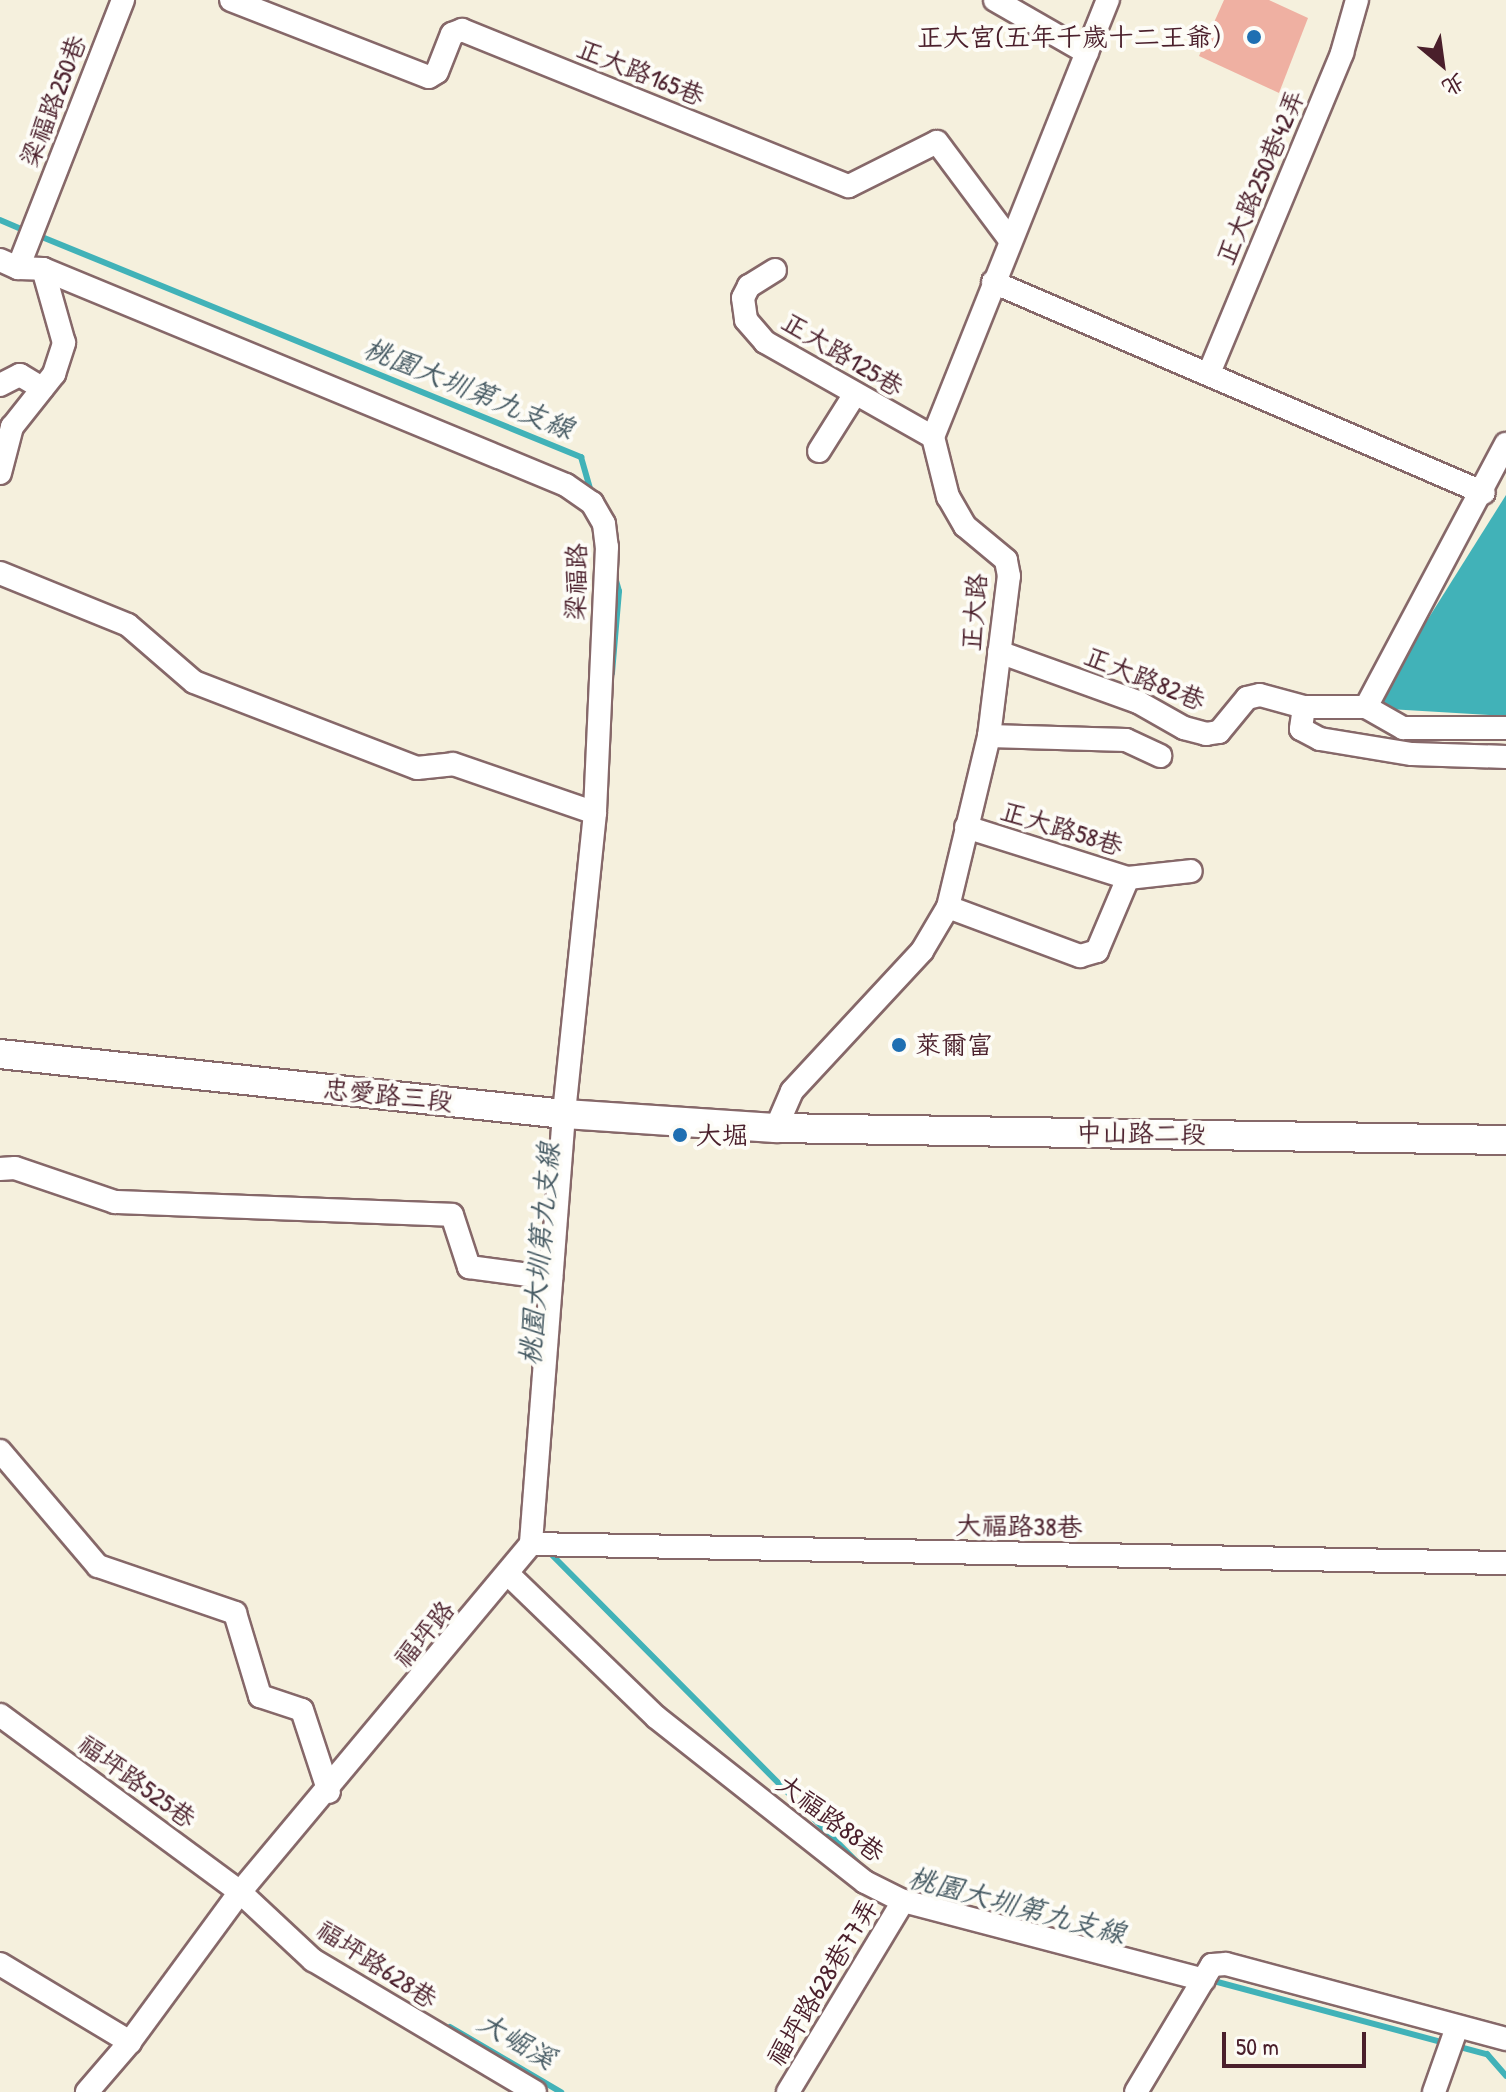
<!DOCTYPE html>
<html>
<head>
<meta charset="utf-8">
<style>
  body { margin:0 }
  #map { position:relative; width:1506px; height:2092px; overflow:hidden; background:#f5f0dd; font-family:"Patrick Hand","LXGW WenKai TC",sans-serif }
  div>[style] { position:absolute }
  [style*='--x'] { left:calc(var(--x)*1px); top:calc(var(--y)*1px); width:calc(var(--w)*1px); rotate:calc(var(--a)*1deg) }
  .water>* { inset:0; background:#41b2b8 }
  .stream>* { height:6px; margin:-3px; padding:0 3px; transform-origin:3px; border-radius:3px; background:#41b2b8 }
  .building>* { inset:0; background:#efb0a2 }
  .roads { filter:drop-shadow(2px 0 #866869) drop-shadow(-2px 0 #866869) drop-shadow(0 2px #866869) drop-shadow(0 -2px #866869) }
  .minor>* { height:22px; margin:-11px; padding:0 11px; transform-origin:11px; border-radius:11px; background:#fff }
  .major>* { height:28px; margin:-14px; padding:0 14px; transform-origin:14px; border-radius:14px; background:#fff }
  .dots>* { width:22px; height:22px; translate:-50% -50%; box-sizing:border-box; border:4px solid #fdfcf7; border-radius:50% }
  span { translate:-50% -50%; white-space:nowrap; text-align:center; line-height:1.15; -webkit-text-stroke:8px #fdfcf7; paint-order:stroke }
  .poi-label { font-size:26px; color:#4a1f2b }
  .right { translate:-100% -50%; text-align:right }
  .left { translate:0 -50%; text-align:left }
  .street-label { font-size:26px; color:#4a1f2b }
  .water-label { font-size:28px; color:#465a63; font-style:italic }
  .north { position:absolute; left:1402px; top:24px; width:80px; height:80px; -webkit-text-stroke:6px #fdfcf7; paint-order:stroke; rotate:151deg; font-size:22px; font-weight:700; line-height:32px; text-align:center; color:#4a1f2b }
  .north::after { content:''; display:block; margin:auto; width:28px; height:36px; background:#4a1f2b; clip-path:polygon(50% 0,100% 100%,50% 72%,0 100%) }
  .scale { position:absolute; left:1222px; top:2032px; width:144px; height:36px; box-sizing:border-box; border:4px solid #4a1f2b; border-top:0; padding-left:10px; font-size:24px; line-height:28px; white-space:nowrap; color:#4a1f2b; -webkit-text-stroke:6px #fdfcf7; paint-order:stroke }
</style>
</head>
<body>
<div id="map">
  <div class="water">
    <i style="clip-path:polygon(1506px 495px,1506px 716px,1372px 708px)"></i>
  </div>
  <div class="stream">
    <i style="--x:0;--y:220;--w:28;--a:23"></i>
    <i style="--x:37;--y:235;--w:588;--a:22.2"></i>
    <i style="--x:581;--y:457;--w:37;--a:74"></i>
    <i style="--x:612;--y:673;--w:82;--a:-85.1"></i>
    <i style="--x:619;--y:591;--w:19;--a:-106"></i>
    <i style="--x:548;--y:1551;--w:441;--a:45.2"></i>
    <i style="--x:1210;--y:1980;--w:287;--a:15"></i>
    <i style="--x:1487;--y:2054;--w:29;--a:49"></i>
    <i style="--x:450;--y:2027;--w:129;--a:30.4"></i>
  </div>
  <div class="building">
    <i style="clip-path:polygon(1224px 0,1269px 0,1308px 18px,1279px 93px,1199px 56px)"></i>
  </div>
  <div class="roads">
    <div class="minor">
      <i style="--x:231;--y:0;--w:212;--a:21.3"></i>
      <i style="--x:429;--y:77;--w:9;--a:-32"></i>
      <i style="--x:437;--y:72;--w:41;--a:-68.5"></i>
      <i style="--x:452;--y:34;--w:11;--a:-22"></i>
      <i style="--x:462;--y:30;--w:417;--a:22"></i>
      <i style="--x:849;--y:186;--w:98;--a:-26.6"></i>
      <i style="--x:937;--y:142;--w:122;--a:53.3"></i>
      <i style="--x:995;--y:0;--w:106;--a:29.9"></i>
      <i style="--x:0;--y:260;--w:20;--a:24"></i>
      <i style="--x:18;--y:268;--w:25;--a:2"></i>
      <i style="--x:43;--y:269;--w:566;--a:22.44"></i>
      <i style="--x:566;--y:485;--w:32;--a:35"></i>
      <i style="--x:592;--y:503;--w:24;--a:60"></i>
      <i style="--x:604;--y:524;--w:23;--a:83"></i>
      <i style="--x:607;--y:547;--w:266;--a:92.6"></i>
      <i style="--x:595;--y:813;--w:303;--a:95.9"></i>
      <i style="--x:564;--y:1114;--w:431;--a:94.4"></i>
      <i style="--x:531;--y:1544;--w:454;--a:129.9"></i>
      <i style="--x:240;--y:1892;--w:186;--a:126.3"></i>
      <i style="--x:130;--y:2042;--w:66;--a:130.7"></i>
      <i style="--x:18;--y:268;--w:288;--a:-68.6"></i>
      <i style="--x:775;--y:270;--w:31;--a:148"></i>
      <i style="--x:749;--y:286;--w:13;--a:117"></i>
      <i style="--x:743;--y:298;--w:22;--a:82"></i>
      <i style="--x:746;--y:320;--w:29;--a:49"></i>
      <i style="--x:765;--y:342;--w:193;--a:29.5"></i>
      <i style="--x:993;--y:282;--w:534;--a:23.25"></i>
      <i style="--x:1209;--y:373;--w:347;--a:-67.4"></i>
      <i style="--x:1342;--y:53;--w:55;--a:-74.2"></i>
      <i style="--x:0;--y:385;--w:22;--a:-27"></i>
      <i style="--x:20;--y:375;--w:26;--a:31"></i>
      <i style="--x:819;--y:451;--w:64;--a:-57.8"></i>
      <i style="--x:0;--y:473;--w:48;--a:-75.4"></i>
      <i style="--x:12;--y:427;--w:68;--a:-51.6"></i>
      <i style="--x:54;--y:374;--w:33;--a:-72"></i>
      <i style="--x:64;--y:343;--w:77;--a:-105.8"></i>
      <i style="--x:0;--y:573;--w:138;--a:22.1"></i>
      <i style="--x:128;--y:625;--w:87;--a:40.8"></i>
      <i style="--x:194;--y:682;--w:239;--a:21.1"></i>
      <i style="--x:417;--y:768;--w:36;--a:-6"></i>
      <i style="--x:453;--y:764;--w:150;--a:19"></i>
      <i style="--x:999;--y:652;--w:148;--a:19.8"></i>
      <i style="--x:1138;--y:702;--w:53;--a:29.5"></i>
      <i style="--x:1184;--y:728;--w:23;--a:15"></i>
      <i style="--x:1206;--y:734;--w:13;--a:-9"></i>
      <i style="--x:1219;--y:732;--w:44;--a:-50.5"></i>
      <i style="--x:1247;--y:698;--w:13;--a:-13"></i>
      <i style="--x:1260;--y:695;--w:46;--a:15.3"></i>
      <i style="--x:1304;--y:707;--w:62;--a:0"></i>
      <i style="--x:1366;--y:707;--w:43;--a:29.6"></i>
      <i style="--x:1403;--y:728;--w:103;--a:0"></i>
      <i style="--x:1304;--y:707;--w:22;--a:98"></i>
      <i style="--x:1301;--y:729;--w:21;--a:28"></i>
      <i style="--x:1320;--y:739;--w:93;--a:9.3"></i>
      <i style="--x:1412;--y:754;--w:94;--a:1.8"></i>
      <i style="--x:1366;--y:707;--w:298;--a:-62"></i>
      <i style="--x:989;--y:736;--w:137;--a:1.7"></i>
      <i style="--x:1126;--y:740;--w:38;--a:25"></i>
      <i style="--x:966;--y:827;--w:170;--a:17.5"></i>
      <i style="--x:1128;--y:878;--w:63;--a:-6.3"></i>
      <i style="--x:948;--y:907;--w:141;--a:20.4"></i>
      <i style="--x:1080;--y:956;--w:18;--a:-16"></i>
      <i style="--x:1097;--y:951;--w:79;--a:-67"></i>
      <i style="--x:776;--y:1128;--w:40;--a:-66.6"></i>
      <i style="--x:792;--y:1091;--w:191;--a:-47.1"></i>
      <i style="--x:922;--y:951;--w:51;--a:-59.4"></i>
      <i style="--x:948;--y:907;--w:176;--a:-76.5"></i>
      <i style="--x:989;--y:736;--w:161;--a:-82.9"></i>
      <i style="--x:1009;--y:576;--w:16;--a:-101"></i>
      <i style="--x:1006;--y:560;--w:53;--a:-140.3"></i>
      <i style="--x:965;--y:526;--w:34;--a:-120"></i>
      <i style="--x:948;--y:497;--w:62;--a:-104"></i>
      <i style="--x:933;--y:437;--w:471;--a:-68.2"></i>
      <i style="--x:0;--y:1169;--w:15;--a:-4"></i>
      <i style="--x:15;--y:1168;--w:106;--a:18.8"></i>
      <i style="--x:115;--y:1202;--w:337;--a:2.2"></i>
      <i style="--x:452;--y:1215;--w:55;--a:71.9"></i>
      <i style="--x:469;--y:1267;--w:83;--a:7.6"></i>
      <i style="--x:0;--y:1451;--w:151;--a:49.6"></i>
      <i style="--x:98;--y:1566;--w:145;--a:18.9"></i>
      <i style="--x:235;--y:1613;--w:87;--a:73.2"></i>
      <i style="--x:260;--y:1696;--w:44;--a:18.4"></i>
      <i style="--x:302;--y:1710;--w:86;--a:71.8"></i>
      <i style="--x:531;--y:1544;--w:975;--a:1.12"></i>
      <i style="--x:509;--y:1575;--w:204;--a:44"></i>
      <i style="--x:656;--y:1717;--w:266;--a:38.3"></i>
      <i style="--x:865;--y:1882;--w:42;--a:26.6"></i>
      <i style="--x:903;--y:1901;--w:311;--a:14.7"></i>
      <i style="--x:0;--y:1715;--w:298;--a:36.4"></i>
      <i style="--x:240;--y:1892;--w:100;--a:43"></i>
      <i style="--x:313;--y:1960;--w:258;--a:30.7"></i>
      <i style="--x:0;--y:1964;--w:152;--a:31"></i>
      <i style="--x:788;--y:2092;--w:223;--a:-58.9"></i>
      <i style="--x:1136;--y:2092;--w:148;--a:-59.1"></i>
      <i style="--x:1212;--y:1965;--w:14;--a:-4"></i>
      <i style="--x:1226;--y:1964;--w:290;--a:15"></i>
      <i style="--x:1434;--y:2092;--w:69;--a:-70.5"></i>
    </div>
    <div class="major">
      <i style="--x:0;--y:1054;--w:567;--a:6.07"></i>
      <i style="--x:564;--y:1114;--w:212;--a:3.8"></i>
      <i style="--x:776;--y:1128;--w:730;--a:0.94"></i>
    </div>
  </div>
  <div class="dots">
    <i style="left:1254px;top:37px;background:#1f6fb2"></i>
    <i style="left:899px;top:1045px;background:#1f6fb2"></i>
    <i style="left:680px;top:1135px;background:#1f6fb2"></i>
  </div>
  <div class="poi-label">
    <span class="right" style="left:1238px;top:37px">正大宮(五年千歲十二王爺）</span>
    <span class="left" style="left:915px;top:1045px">萊爾富</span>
    <span class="left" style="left:696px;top:1135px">大堀</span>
  </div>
  <div class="street-label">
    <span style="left:641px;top:72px;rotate:22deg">正大路165巷</span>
    <span style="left:53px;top:101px;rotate:-69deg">梁福路250巷</span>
    <span style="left:1260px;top:177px;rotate:-67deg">正大路250巷42弄</span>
    <span style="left:843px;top:354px;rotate:31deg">正大路125巷</span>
    <span style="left:576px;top:582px;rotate:-89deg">梁福路</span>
    <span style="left:974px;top:612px;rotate:-85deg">正大路</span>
    <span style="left:1145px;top:678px;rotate:22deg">正大路82巷</span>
    <span style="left:1062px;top:828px;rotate:17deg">正大路58巷</span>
    <span style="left:388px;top:1095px;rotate:6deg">忠愛路三段</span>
    <span style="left:1141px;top:1133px;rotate:1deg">中山路二段</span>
    <span style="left:1019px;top:1526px;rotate:1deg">大福路38巷</span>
    <span style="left:424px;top:1634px;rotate:-50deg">福坪路</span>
    <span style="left:137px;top:1781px;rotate:36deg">福坪路525巷</span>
    <span style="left:831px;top:1818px;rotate:37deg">大福路88巷</span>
    <span style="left:377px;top:1964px;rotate:33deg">福坪路628巷</span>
    <span style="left:822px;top:1982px;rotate:-59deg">福坪路628巷77弄</span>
  </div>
  <div class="water-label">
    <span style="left:469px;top:388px;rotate:22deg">桃園大圳第九支線</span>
    <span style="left:539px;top:1254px;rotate:-85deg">桃園大圳第九支線</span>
    <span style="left:1017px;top:1905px;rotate:15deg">桃園大圳第九支線</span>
    <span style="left:517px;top:2040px;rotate:30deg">大崛溪</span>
  </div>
  <div class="north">北</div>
  <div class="scale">50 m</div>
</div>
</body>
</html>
